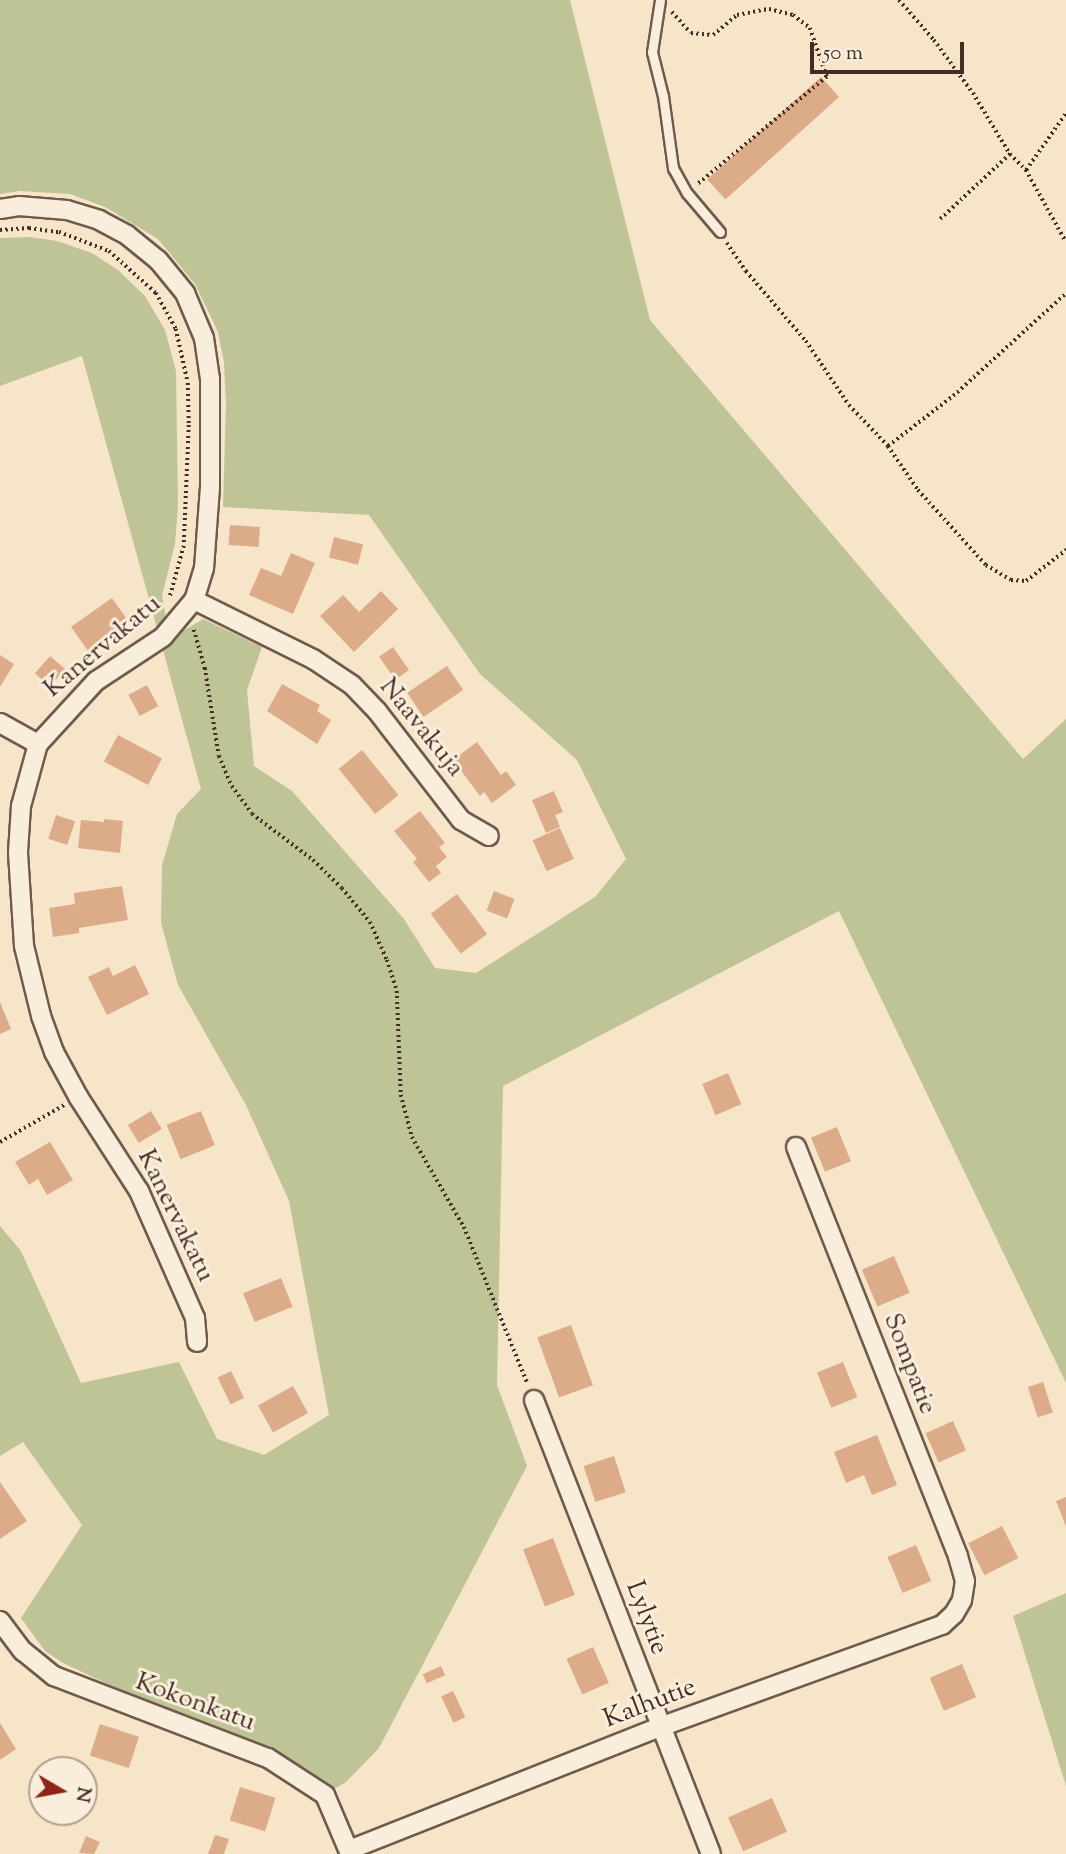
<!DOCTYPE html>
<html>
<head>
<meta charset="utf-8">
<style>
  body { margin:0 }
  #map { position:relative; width:1066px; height:1854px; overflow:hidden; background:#f6e5c9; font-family:"Sorts Mill Goudy",serif }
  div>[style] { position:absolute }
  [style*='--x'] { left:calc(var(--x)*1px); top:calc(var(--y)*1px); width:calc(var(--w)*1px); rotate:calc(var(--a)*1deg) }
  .green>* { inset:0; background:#bec495 }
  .building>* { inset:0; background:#dcac89; transform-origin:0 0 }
  .path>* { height:3.5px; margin-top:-1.75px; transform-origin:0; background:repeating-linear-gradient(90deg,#432c23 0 2px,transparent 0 5.5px) }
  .roads { filter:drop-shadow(2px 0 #705a4c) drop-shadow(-2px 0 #705a4c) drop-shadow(0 2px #705a4c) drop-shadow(0 -2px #705a4c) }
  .lane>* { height:9px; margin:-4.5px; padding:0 4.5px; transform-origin:4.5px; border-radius:4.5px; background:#f9eedc }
  .street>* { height:18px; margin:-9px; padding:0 9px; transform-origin:9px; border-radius:9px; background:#f9eedc }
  span { translate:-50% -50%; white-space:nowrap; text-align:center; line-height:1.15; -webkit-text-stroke:6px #f9eedc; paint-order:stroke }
  .street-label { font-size:26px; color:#432c23 }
  .north { position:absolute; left:28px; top:1756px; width:70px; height:70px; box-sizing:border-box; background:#f9eedc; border:2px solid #b0a092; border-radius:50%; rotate:100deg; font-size:19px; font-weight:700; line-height:28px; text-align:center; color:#432c23 }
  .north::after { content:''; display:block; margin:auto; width:24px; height:32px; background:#8f2418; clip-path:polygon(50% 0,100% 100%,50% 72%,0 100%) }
  .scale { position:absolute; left:810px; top:42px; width:154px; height:32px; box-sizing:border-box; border:4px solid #432c23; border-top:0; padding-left:9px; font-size:21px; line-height:24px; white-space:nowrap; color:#432c23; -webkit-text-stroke:5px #f9eedc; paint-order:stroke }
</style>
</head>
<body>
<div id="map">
  <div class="green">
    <i style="clip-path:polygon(0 0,570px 0,650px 320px,1023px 759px,1066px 719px,1066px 1383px,839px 911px,503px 1086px,497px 1385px,527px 1466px,379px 1748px,346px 1782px,332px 1790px,313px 1773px,277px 1751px,114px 1687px,63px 1663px,45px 1651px,21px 1618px,82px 1525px,23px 1442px,0 1456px,0 1226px,21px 1251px,81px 1383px,179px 1362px,217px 1439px,264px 1455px,329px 1415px,289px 1201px,246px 1105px,178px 985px,161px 923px,162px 865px,177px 814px,201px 789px,163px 650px,183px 631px,203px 619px,262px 647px,247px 690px,254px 766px,292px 791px,404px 919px,435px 968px,476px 973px,595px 897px,626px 859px,577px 760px,480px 674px,369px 515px,223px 507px,226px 405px,224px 362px,218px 332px,195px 284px,158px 239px,105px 207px,70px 194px,20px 191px,0 194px)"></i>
    <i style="clip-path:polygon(30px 237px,57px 241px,92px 253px,118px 270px,145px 296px,165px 330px,176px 371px,178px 506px,175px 544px,162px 596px,166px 617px,157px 628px,82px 356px,0 386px,0 238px)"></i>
    <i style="clip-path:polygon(1066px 1593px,1066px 1786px,1013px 1616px)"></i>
  </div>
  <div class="building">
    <i style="left:821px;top:77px;width:27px;height:153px;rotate:48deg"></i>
    <i style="left:230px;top:525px;width:30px;height:20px;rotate:4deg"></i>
    <i style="left:334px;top:537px;width:30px;height:21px;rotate:14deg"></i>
    <i style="clip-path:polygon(291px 553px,315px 563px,293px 614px,249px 595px,261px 568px,281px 576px)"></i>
    <i style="clip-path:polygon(381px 591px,398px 609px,354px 652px,320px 616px,343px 595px,359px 612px)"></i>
    <i style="left:112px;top:598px;width:29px;height:50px;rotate:55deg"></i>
    <i style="left:393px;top:647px;width:28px;height:17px;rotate:55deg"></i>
    <i style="clip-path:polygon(0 655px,14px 664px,0 687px)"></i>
    <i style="left:50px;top:656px;width:20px;height:23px;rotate:41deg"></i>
    <i style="left:447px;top:666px;width:29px;height:48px;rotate:56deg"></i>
    <i style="clip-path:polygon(282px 684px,320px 705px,317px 711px,331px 720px,317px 744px,267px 711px)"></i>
    <i style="left:147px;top:685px;width:24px;height:21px;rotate:62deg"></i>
    <i style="left:118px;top:735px;width:50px;height:30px;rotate:28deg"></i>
    <i style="clip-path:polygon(477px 742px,501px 775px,506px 771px,516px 785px,492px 803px,484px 792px,480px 796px,453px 760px)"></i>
    <i style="left:362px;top:750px;width:58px;height:30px;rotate:51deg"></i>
    <i style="clip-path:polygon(554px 791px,563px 812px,555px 815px,560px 827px,546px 833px,532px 800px)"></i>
    <i style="clip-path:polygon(420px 811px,445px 843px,439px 847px,447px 857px,436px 866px,441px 873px,429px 882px,413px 862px,417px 859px,394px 831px)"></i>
    <i style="left:56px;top:815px;width:20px;height:25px;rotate:18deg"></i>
    <i style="clip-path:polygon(104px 819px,123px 821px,120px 853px,78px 848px,81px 820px,104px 822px)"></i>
    <i style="left:560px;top:828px;width:34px;height:30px;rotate:66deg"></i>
    <i style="clip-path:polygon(122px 886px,128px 920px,79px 928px,79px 933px,53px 937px,49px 908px,75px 904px,74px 893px)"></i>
    <i style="left:494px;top:891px;width:22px;height:21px;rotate:21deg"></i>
    <i style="left:457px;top:894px;width:50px;height:33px;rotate:53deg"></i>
    <i style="clip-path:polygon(135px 965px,149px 994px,107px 1015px,88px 977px,109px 967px,113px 976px)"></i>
    <i style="clip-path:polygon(0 1002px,11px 1029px,0 1034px)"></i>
    <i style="left:728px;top:1073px;width:34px;height:28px;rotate:67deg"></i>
    <i style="left:151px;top:1111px;width:21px;height:27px;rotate:59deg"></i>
    <i style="left:201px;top:1111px;width:37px;height:37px;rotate:68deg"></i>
    <i style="left:837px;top:1127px;width:37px;height:28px;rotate:68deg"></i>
    <i style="clip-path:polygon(50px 1142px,73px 1180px,47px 1195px,38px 1179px,29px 1185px,15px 1162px)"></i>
    <i style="left:894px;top:1256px;width:40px;height:35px;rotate:67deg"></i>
    <i style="left:281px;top:1278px;width:31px;height:41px;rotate:68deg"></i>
    <i style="left:571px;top:1325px;width:64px;height:36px;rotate:70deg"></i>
    <i style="left:843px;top:1362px;width:38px;height:28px;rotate:68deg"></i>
    <i style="left:231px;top:1371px;width:30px;height:15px;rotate:64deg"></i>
    <i style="left:1043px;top:1382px;width:32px;height:16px;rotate:72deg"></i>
    <i style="left:293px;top:1386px;width:31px;height:40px;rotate:61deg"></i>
    <i style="left:953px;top:1421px;width:32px;height:30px;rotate:66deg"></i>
    <i style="clip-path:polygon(877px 1435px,897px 1485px,872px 1495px,864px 1475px,846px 1483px,834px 1452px)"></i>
    <i style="left:614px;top:1456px;width:38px;height:32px;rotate:72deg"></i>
    <i style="clip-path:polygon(0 1482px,27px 1521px,0 1539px)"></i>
    <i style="clip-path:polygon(1066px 1497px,1066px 1527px,1056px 1501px)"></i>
    <i style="left:1002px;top:1526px;width:36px;height:38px;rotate:63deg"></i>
    <i style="left:553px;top:1538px;width:61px;height:32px;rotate:69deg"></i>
    <i style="left:916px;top:1545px;width:39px;height:31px;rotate:67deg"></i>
    <i style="left:593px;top:1647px;width:39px;height:29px;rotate:66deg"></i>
    <i style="left:962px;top:1664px;width:36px;height:35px;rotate:67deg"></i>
    <i style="left:441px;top:1666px;width:10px;height:20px;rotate:66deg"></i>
    <i style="left:453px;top:1691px;width:29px;height:13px;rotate:65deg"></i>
    <i style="clip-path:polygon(0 1723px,16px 1749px,0 1760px)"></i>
    <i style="left:100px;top:1724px;width:41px;height:33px;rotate:18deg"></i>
    <i style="left:240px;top:1787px;width:37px;height:35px;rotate:17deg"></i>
    <i style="left:772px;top:1798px;width:37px;height:48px;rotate:66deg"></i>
    <i style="clip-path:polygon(215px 1835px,229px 1839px,224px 1854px,208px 1854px)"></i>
    <i style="clip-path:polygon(86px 1836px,100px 1842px,94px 1854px,79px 1853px)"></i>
  </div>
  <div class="path">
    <i style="--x:899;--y:0;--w:53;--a:48.8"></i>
    <i style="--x:934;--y:40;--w:66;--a:53.7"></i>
    <i style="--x:973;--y:93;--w:71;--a:58.8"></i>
    <i style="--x:672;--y:12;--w:28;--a:48"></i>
    <i style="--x:691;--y:33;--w:22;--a:5"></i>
    <i style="--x:713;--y:35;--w:31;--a:-40"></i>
    <i style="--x:737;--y:15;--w:33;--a:-11"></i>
    <i style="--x:769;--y:9;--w:25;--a:14"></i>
    <i style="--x:793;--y:15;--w:21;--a:37"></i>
    <i style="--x:810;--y:28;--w:52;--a:70.9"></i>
    <i style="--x:827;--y:77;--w:169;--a:140.3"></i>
    <i style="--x:1026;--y:170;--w:70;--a:-54.9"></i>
    <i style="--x:940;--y:219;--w:96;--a:-42.9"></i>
    <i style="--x:1010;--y:154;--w:23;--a:45"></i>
    <i style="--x:1026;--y:170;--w:82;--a:60.9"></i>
    <i style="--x:0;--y:230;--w:29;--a:-4"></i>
    <i style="--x:29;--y:228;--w:30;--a:8"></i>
    <i style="--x:59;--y:232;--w:53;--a:20.8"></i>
    <i style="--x:109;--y:251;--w:63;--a:41.8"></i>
    <i style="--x:156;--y:293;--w:41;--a:60.9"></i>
    <i style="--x:176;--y:329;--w:55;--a:77.5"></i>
    <i style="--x:188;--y:383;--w:42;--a:88.6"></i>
    <i style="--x:189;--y:425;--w:121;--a:92.4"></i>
    <i style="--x:184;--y:546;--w:53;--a:105.4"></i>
    <i style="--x:727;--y:243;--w:34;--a:56"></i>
    <i style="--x:746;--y:271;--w:92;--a:49.4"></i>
    <i style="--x:806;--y:341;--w:77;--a:56.1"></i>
    <i style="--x:849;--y:405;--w:57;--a:46.4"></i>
    <i style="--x:888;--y:446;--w:82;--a:-37.6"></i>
    <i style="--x:953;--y:396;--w:153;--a:-42.3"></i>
    <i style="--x:888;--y:446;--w:53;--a:55.7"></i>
    <i style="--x:918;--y:490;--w:101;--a:47.8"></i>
    <i style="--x:986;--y:565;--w:29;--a:31"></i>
    <i style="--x:1011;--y:580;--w:15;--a:4"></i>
    <i style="--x:1026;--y:581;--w:51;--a:-37.8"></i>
    <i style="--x:194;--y:630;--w:40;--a:74"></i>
    <i style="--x:205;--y:668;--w:89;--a:81"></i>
    <i style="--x:219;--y:756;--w:33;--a:67"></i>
    <i style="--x:232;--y:786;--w:34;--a:54"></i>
    <i style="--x:252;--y:814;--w:76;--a:37"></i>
    <i style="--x:313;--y:860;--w:40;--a:44"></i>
    <i style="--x:342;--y:888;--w:44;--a:50.5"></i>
    <i style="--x:370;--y:922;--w:42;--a:65.9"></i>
    <i style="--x:387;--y:960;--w:33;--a:72"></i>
    <i style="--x:397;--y:991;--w:104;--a:87.8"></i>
    <i style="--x:401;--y:1095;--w:43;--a:75.3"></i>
    <i style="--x:412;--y:1137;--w:104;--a:60"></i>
    <i style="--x:464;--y:1227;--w:170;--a:67.9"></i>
    <i style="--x:0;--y:1142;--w:74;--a:-30"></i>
  </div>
  <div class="roads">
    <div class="lane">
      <i style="--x:660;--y:0;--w:53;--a:98.7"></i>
      <i style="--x:652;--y:52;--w:45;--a:76"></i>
      <i style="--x:663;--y:96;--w:73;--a:82.1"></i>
      <i style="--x:673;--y:168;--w:29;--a:61"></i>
      <i style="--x:687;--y:193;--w:51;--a:49.8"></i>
    </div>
    <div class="street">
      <i style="--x:0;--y:209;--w:19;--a:-9"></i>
      <i style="--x:19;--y:206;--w:48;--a:4.8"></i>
      <i style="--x:67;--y:210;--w:34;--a:17"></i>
      <i style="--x:99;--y:220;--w:32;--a:28"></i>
      <i style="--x:127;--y:235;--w:40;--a:39"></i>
      <i style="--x:158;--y:260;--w:43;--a:50.7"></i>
      <i style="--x:185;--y:293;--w:49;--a:67.1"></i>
      <i style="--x:204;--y:338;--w:41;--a:81.7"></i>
      <i style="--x:210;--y:379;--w:108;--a:90"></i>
      <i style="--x:210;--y:487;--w:81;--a:94.2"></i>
      <i style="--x:204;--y:568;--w:34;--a:107"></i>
      <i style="--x:194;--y:600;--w:48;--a:130"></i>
      <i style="--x:163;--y:637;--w:80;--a:146.7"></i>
      <i style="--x:96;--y:681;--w:86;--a:132.6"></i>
      <i style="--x:38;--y:744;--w:64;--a:105.3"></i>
      <i style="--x:21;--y:806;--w:47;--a:93.7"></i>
      <i style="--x:18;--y:853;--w:93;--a:86.3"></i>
      <i style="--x:24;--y:946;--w:72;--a:76.3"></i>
      <i style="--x:41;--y:1016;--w:38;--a:70"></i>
      <i style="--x:54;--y:1052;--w:52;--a:61.5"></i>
      <i style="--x:79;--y:1098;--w:111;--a:57.2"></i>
      <i style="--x:139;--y:1191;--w:139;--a:66.2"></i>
      <i style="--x:195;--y:1318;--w:24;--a:85"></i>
      <i style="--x:194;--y:600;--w:133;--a:26.4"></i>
      <i style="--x:313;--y:659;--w:47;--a:33.7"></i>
      <i style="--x:352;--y:685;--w:36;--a:46"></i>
      <i style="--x:377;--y:711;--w:138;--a:52.4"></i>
      <i style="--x:461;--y:820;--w:32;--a:30"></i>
      <i style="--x:0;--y:723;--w:43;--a:28.9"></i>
      <i style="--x:534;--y:1400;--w:487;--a:68.7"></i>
      <i style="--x:0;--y:1621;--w:38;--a:53"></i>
      <i style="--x:23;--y:1651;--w:40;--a:39"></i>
      <i style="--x:54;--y:1676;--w:229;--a:21"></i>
      <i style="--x:268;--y:1758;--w:68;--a:33"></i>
      <i style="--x:325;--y:1795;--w:64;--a:67"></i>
      <i style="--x:349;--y:1850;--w:334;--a:-21.6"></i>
      <i style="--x:660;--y:1727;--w:300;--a:-19.9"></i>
      <i style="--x:942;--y:1625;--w:16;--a:-43"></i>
      <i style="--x:954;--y:1614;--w:16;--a:-60"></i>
      <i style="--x:962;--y:1600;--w:19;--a:-81"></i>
      <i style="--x:965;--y:1581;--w:26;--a:-106"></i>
      <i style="--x:958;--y:1556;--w:440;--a:-111.6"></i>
    </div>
  </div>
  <div class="street-label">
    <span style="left:103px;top:647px;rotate:-40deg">Kanervakatu</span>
    <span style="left:421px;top:728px;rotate:51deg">Naavakuja</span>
    <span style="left:175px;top:1216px;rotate:64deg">Kanervakatu</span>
    <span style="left:909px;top:1364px;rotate:69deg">Sompatie</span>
    <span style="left:646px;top:1618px;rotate:69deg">Lylytie</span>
    <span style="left:195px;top:1703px;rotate:20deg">Kokonkatu</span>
    <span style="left:650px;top:1704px;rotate:-21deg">Kalhutie</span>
  </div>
  <div class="north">N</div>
  <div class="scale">50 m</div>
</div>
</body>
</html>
